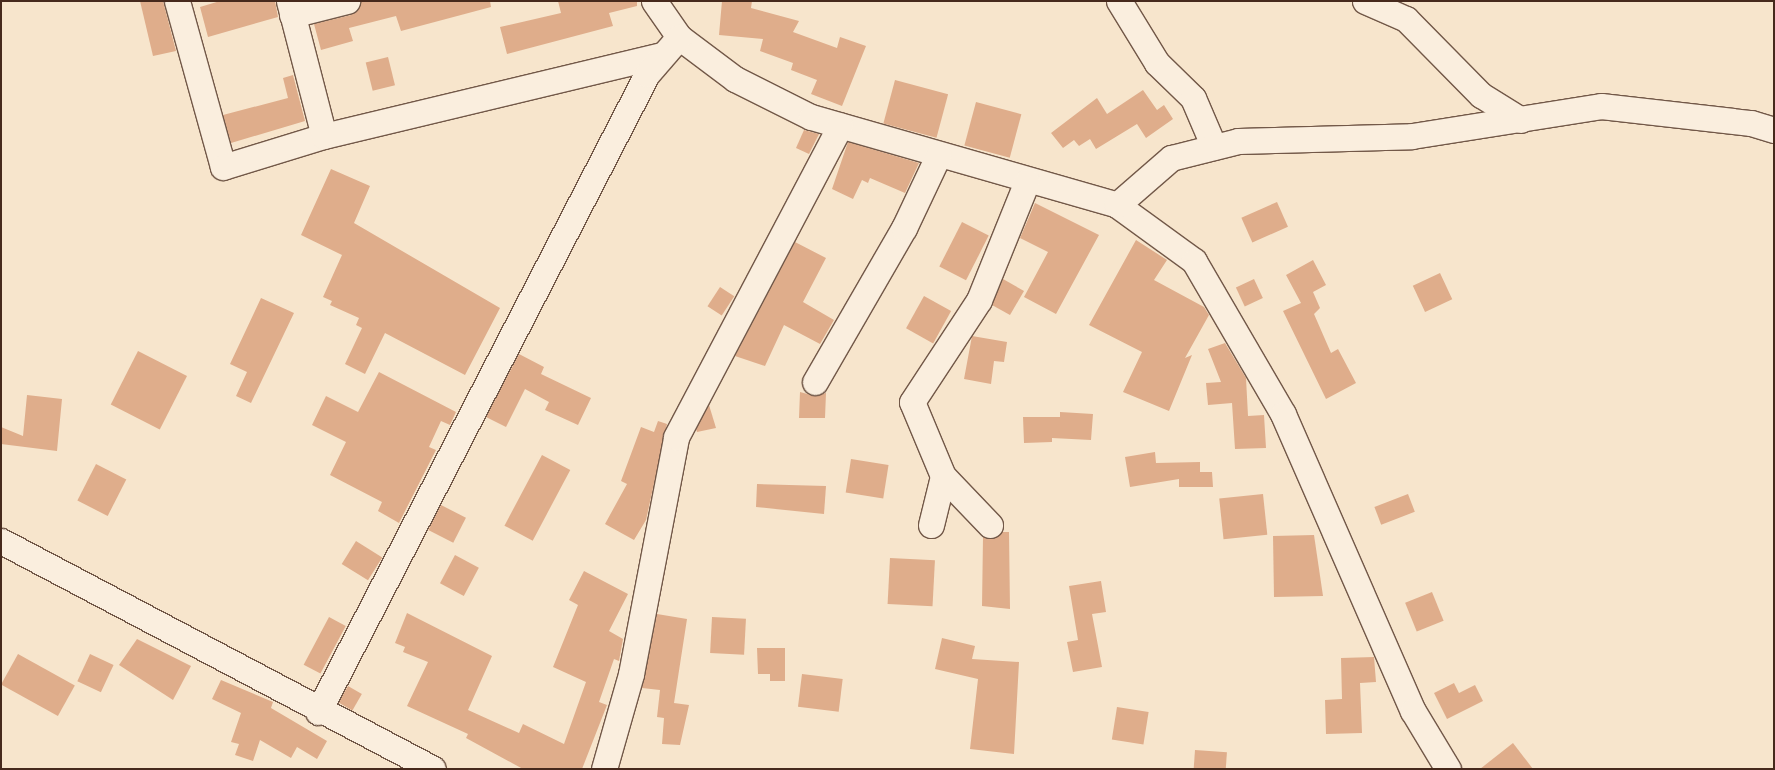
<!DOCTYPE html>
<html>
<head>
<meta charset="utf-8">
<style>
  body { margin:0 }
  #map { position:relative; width:1775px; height:770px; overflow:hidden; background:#f7e5cc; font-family:"EB Garamond",serif }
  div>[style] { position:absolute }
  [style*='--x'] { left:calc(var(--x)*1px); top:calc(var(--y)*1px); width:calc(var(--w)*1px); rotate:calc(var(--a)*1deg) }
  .building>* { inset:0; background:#dfad8b; transform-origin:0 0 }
  .roads { filter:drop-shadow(1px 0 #725848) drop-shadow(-1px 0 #725848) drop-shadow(0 1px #725848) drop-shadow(0 -1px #725848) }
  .minor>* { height:25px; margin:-12.5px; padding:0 12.5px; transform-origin:12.5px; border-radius:12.5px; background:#faeede }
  span { translate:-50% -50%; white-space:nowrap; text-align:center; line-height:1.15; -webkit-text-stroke:4px #faeede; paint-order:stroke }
  .frame { position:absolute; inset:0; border:2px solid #46291c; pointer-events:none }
</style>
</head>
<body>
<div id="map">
  <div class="building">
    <i style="clip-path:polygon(140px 1px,163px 1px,176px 51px,153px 56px)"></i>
    <i style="clip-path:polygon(220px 1px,275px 1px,278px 17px,208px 37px,200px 7px)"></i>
    <i style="clip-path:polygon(361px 1px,490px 1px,491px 7px,401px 31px,396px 16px,349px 28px,353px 41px,321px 50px,314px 24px,351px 15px)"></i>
    <i style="clip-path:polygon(558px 1px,637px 1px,637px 6px,609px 13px,613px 26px,507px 54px,500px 27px,561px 13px)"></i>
    <i style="clip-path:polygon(722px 1px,752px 1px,751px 8px,799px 21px,793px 32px,837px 48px,840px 37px,866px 46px,842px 106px,811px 94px,817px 80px,791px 70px,793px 63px,760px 51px,763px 39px,719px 35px)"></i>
    <i style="left:388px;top:57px;width:29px;height:23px;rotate:76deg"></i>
    <i style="clip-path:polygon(293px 75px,305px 121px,231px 143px,223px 115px,288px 98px,283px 78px)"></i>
    <i style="left:895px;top:80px;width:55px;height:45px;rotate:15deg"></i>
    <i style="clip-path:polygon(1143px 90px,1157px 110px,1164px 105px,1173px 119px,1146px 138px,1137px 124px,1096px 149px,1090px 139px,1079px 146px,1074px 140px,1063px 148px,1051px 133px,1097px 98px,1107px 114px)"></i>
    <i style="left:976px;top:102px;width:47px;height:45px;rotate:15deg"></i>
    <i style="clip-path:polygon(804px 130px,819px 134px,809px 154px,796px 148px)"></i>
    <i style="clip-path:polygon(848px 142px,919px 163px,905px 193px,870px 178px,868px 183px,862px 180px,853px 199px,832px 189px)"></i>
    <i style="clip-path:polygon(331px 169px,370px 186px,354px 223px,500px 308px,465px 375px,385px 333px,365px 374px,345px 364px,362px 328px,356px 325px,359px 318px,330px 305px,332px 301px,323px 297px,342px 255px,301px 235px)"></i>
    <i style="left:1277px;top:202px;width:27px;height:39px;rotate:66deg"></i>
    <i style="clip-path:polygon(1035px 203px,1099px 235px,1056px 314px,1024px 297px,1048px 252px,1020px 238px)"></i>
    <i style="left:962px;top:222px;width:30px;height:50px;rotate:27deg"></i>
    <i style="clip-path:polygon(1136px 240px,1167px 260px,1154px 280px,1204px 307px,1209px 315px,1185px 358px,1192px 355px,1169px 411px,1123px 392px,1142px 352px,1089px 325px)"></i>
    <i style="clip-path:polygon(795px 242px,826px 258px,803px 302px,834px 320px,820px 344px,784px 325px,765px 366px,735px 356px)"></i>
    <i style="clip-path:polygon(1313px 260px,1326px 285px,1313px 292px,1320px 308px,1314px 314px,1331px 353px,1338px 349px,1356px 383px,1326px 399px,1283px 311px,1301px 303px,1286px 275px)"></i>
    <i style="left:1440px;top:273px;width:29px;height:30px;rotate:65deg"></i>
    <i style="clip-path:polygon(1003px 279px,1024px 291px,1010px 315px,992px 305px)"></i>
    <i style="left:1254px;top:279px;width:21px;height:20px;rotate:65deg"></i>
    <i style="left:720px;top:287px;width:17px;height:23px;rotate:33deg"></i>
    <i style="left:924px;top:296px;width:31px;height:37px;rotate:29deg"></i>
    <i style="clip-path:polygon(261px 298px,294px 313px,251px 403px,236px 396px,247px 372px,230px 364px)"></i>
    <i style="clip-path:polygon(972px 336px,1007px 342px,1004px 362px,994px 361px,991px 384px,964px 379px)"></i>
    <i style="clip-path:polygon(1225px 343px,1246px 378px,1248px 416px,1264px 415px,1266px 448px,1235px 449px,1232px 403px,1208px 405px,1206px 383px,1221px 382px,1208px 349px)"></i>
    <i style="left:138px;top:351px;width:55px;height:60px;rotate:27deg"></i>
    <i style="clip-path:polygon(519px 354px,544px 367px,541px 374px,591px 398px,578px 425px,545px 410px,549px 402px,525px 389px,506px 427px,486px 417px)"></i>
    <i style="clip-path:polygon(379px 372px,456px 412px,450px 425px,441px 421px,429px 447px,436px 450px,399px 523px,378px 511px,382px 502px,330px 475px,346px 442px,312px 425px,326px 396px,358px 412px)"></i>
    <i style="clip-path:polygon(800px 392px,815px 396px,826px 393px,825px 418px,799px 418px)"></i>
    <i style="clip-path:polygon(27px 395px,62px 399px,57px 451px,1px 444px,1px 427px,23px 436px)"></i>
    <i style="clip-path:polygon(709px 405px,716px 428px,697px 432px,696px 429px)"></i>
    <i style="clip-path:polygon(1060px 412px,1093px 414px,1091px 440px,1052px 438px,1052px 442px,1024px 443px,1023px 417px,1060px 417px)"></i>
    <i style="clip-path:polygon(658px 421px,667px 424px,646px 520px,634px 540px,605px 524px,627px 484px,621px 481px,641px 427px,654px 432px)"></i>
    <i style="clip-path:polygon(1155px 452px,1156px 463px,1200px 462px,1200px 472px,1212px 472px,1213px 487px,1179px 487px,1179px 479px,1130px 487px,1125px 457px)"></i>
    <i style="left:542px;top:455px;width:32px;height:80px;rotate:28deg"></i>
    <i style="left:851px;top:459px;width:38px;height:34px;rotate:9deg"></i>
    <i style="left:96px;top:464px;width:34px;height:41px;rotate:27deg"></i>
    <i style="clip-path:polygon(757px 484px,826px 486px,824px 514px,756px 507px)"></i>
    <i style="left:1263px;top:494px;width:41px;height:44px;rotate:84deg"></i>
    <i style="left:1408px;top:494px;width:19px;height:36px;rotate:69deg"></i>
    <i style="left:441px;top:505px;width:28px;height:28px;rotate:27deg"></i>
    <i style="clip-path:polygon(1002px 532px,1009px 532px,1010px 609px,982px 606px,983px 537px,993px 539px)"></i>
    <i style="clip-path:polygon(1314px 535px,1323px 596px,1274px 597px,1273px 536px)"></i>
    <i style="left:356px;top:541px;width:31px;height:27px;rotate:32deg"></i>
    <i style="left:455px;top:555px;width:27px;height:32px;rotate:28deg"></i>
    <i style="left:890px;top:558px;width:45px;height:46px;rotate:3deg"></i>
    <i style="clip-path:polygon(584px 571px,628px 594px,609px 631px,623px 639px,619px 661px,614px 659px,599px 702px,607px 705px,582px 769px,523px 769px,466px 738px,468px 734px,407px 706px,428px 662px,403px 652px,405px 647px,395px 643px,407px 613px,492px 656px,468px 710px,519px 733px,523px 724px,564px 744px,586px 682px,553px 667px,578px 605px,569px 600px)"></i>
    <i style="clip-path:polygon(1101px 581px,1106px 612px,1092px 614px,1102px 667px,1073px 672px,1067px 642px,1078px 640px,1069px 586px)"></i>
    <i style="left:1432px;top:592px;width:31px;height:29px;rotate:68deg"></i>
    <i style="clip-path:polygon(657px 614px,687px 619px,674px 703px,689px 705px,680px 745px,662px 744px,664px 718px,657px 717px,660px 690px,642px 688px)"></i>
    <i style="left:329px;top:617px;width:19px;height:54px;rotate:28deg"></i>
    <i style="left:712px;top:617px;width:34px;height:36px;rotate:3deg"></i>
    <i style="clip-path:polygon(942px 638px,975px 646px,972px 659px,1019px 662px,1014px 754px,970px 749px,978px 679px,935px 669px)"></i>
    <i style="clip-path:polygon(137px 639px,191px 666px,173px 700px,119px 665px)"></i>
    <i style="clip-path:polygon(757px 648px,785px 648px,785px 681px,770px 681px,770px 674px,758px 674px)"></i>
    <i style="left:18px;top:654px;width:65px;height:35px;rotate:29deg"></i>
    <i style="left:90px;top:654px;width:26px;height:30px;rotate:25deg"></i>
    <i style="clip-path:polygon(1374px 657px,1376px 682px,1360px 683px,1362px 733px,1326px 734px,1325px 700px,1342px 699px,1341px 658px)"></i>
    <i style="left:802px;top:674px;width:41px;height:33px;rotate:7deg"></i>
    <i style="clip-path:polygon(221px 680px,273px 702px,271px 708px,327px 741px,317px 759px,297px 747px,291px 758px,260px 740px,253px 761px,235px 755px,239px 744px,231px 742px,241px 713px,212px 699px)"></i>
    <i style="clip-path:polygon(1454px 683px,1459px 693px,1475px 685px,1483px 701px,1447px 719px,1434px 693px)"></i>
    <i style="left:348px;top:686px;width:16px;height:19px;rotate:30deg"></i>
    <i style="left:1117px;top:707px;width:32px;height:33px;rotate:9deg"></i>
    <i style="clip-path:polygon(1513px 743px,1533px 769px,1480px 769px)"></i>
    <i style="left:1195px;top:750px;width:32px;height:19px;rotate:4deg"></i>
  </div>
  <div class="roads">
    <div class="minor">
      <i style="--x:177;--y:1;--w:172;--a:74.5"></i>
      <i style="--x:223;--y:167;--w:106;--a:-17.1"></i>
      <i style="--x:324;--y:136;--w:348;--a:-13.5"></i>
      <i style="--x:289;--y:1;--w:139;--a:75.5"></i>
      <i style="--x:654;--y:1;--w:44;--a:55.2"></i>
      <i style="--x:679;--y:37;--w:70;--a:36.9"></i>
      <i style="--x:735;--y:79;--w:85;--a:26.6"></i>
      <i style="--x:811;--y:117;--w:318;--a:16"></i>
      <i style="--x:1117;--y:205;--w:95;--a:36"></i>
      <i style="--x:1194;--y:261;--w:177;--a:59.8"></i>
      <i style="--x:1283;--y:414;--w:324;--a:66.4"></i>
      <i style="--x:1413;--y:711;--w:68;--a:58.9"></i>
      <i style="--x:1119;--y:1;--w:73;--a:58.5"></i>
      <i style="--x:1157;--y:63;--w:50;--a:44.2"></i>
      <i style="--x:1193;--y:98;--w:53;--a:66.8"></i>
      <i style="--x:1365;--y:1;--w:45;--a:23.7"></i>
      <i style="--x:1406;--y:19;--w:107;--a:45.4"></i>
      <i style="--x:1481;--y:95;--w:47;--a:32"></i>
      <i style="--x:292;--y:15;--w:57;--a:-14.3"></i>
      <i style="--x:1117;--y:205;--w:72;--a:-41"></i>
      <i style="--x:1171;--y:158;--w:69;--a:-14.2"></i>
      <i style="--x:1238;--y:141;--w:174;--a:-1.6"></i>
      <i style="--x:1412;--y:136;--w:191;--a:-9"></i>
      <i style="--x:1601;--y:106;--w:151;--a:6.5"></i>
      <i style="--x:1751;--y:123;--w:24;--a:17"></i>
      <i style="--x:815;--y:382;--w:178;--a:-60"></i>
      <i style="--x:904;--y:228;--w:80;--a:-64.7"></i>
      <i style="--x:943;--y:476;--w:68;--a:46.2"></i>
      <i style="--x:931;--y:525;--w:50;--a:-76.2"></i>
      <i style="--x:943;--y:476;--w:80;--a:-112.7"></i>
      <i style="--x:912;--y:402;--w:122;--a:-56.7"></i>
      <i style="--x:979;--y:300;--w:128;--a:-68"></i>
      <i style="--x:1;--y:541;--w:488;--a:27.8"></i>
      <i style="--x:318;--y:712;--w:718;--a:-62.72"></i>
      <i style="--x:647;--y:74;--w:49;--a:-49.1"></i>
      <i style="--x:604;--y:769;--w:99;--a:-74.1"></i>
      <i style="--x:631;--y:674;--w:241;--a:-79.2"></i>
      <i style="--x:676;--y:437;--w:352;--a:-62.2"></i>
    </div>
  </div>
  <div class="frame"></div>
</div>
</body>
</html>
